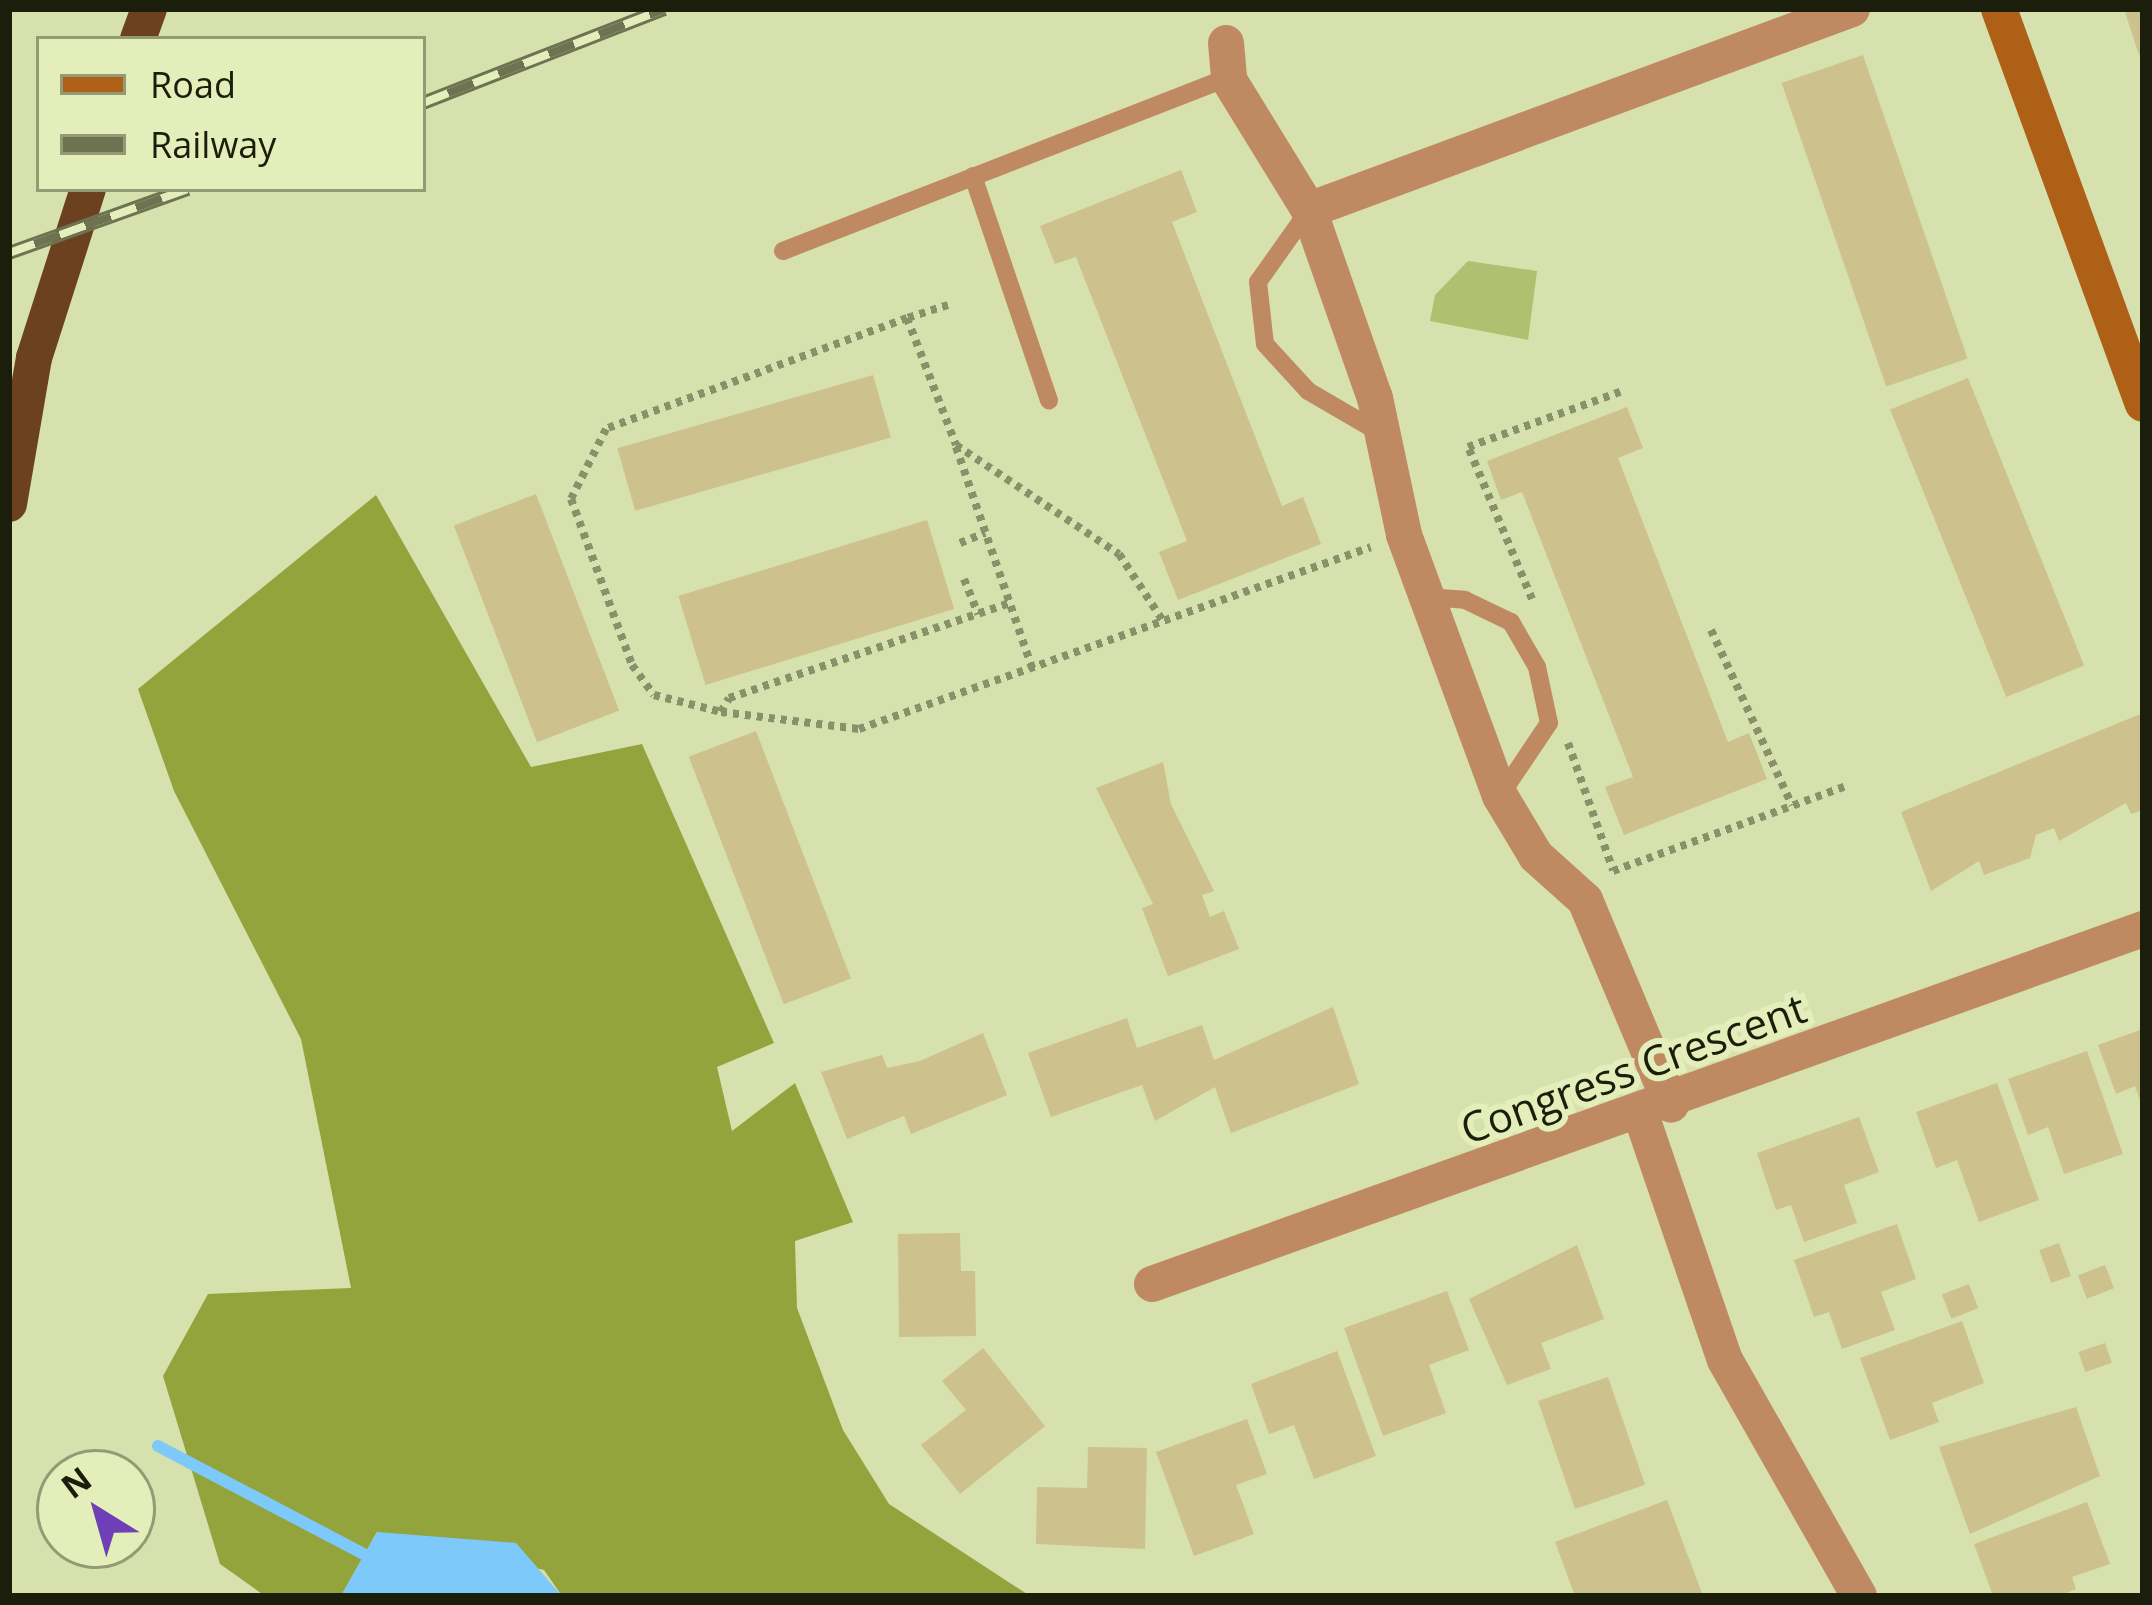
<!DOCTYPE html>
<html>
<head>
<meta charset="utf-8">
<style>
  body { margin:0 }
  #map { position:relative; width:2152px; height:1605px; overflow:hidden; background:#d6e1ad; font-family:"Open Sans",sans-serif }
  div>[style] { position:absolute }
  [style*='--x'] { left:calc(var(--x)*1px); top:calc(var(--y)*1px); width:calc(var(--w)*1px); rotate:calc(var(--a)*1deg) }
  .green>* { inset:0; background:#b0bf70 }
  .forest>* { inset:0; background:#93a43d }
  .water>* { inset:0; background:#7dc9fa }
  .stream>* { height:12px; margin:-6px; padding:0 6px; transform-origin:6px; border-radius:6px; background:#7dc9fa }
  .building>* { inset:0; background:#cdc28e; transform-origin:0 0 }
  .path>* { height:8px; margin-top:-4px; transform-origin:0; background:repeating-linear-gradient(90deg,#89916a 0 6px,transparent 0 12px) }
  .lane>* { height:18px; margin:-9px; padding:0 9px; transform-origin:9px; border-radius:9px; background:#bf8a62 }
  .street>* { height:36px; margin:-18px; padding:0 18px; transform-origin:18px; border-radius:18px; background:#bf8a62 }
  .secondary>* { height:36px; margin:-18px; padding:0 18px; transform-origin:18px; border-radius:18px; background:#ad6016 }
  .highway>* { height:36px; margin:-18px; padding:0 18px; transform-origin:18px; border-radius:18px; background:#6b411f }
  .rail>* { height:14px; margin-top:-7px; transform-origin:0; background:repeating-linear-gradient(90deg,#e3eeba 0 27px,#6d7351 0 54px); box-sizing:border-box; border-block:3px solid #6d7351 }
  span { translate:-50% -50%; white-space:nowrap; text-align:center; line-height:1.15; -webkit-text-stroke:12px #e3eeba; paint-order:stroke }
  .street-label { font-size:42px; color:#1b1e0a }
  .frame { position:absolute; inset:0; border:12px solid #1b1e0a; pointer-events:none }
  .legend { position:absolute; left:36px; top:36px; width:390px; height:156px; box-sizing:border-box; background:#e3eeba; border:3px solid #939b74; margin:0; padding:15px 21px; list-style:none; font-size:36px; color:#1b1e0a }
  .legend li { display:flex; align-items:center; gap:24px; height:60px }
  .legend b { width:60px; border:3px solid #939b74 }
  .north { position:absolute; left:36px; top:1449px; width:120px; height:120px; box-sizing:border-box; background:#e3eeba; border:3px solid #939b74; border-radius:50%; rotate:323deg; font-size:33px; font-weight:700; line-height:48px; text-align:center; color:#1b1e0a }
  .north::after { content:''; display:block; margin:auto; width:42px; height:54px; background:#6e3fb6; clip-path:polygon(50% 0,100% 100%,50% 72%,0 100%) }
</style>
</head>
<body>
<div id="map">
  <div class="green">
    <i style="clip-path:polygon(1468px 261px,1537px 271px,1528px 340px,1430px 321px,1435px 295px)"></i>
  </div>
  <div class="forest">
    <i style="clip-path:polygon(376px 495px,531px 767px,642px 744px,774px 1043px,717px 1067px,732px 1131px,795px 1083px,853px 1222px,795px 1241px,797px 1308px,843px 1430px,889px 1504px,1030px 1596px,562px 1596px,544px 1570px,377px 1532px,341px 1596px,265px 1596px,220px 1564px,163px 1376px,208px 1294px,351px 1288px,301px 1039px,174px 791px,138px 689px)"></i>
  </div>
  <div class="water">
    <i style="clip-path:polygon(377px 1532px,516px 1543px,562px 1596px,341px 1596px)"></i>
  </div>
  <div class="stream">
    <i style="--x:158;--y:1446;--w:243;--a:27.7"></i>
  </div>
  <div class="building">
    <i style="clip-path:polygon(2124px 9px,2143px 9px,2143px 53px,2139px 55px)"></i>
    <i style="left:1863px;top:55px;width:321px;height:86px;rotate:71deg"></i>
    <i style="clip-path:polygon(1181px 170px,1197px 212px,1172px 222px,1282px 506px,1303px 497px,1321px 544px,1178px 600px,1159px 552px,1187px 541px,1076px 257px,1055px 264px,1040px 226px)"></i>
    <i style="left:873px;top:375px;width:65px;height:266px;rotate:74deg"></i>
    <i style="left:1968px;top:378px;width:310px;height:84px;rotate:68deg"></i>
    <i style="clip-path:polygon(1627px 407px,1643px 448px,1618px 458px,1728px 742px,1749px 733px,1767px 779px,1624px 835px,1605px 787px,1633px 777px,1522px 492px,1501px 500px,1487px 461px)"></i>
    <i style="left:536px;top:494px;width:232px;height:88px;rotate:69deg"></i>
    <i style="left:927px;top:520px;width:93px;height:260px;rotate:73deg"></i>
    <i style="clip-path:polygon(2143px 713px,2143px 810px,2131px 814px,2126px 803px,2059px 841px,2054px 828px,2036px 835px,2030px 858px,1984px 875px,1979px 861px,1931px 891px,1901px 812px)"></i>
    <i style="left:756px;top:731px;width:265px;height:72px;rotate:69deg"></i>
    <i style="clip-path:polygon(1163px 762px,1171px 804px,1214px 891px,1202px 895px,1210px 917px,1224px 911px,1239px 949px,1168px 976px,1142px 908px,1153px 904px,1096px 788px)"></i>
    <i style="clip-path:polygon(1333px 1007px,1359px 1084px,1231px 1133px,1215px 1087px,1155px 1121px,1142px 1085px,1051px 1117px,1028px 1053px,1127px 1018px,1137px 1048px,1202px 1025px,1214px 1060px)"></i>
    <i style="clip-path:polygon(2143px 1029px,2143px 1106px,2142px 1106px,2135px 1086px,2116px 1094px,2098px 1045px)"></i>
    <i style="clip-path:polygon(983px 1033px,1007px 1095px,911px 1134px,904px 1116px,847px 1139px,821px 1072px,882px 1055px,887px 1068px,920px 1061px)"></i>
    <i style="clip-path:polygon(2087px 1051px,2123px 1154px,2064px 1174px,2048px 1127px,2028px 1135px,2008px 1079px)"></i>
    <i style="clip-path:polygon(1997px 1083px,2039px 1200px,1979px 1222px,1957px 1160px,1936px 1168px,1916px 1112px)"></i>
    <i style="clip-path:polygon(1859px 1117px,1879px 1172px,1844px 1185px,1857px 1223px,1804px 1242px,1791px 1205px,1776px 1210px,1757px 1153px)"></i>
    <i style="clip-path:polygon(1897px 1224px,1916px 1279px,1881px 1292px,1895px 1330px,1842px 1349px,1829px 1312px,1814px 1317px,1794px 1260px)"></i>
    <i style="clip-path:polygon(960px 1233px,961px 1271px,975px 1271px,976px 1336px,899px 1337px,898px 1234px)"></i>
    <i style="left:2059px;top:1243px;width:35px;height:21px;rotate:70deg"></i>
    <i style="clip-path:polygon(1577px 1245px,1604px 1319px,1541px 1343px,1551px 1369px,1507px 1385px,1469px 1299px)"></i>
    <i style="left:2105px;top:1265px;width:25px;height:29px;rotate:69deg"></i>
    <i style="left:1969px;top:1284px;width:26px;height:29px;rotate:69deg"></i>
    <i style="clip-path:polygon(1447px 1291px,1469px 1350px,1429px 1365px,1446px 1413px,1383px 1436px,1344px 1328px)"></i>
    <i style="clip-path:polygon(1962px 1321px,1984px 1383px,1932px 1403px,1939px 1422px,1890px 1440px,1860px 1358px)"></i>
    <i style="left:2105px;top:1343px;width:21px;height:28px;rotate:71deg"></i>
    <i style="clip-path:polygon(983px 1348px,1045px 1426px,960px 1494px,921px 1445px,966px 1410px,942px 1381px)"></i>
    <i style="clip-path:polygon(1337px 1351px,1376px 1456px,1314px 1479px,1294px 1425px,1269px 1434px,1251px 1384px)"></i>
    <i style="left:1608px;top:1377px;width:114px;height:74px;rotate:71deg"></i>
    <i style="clip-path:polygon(2076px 1407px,2100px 1476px,1970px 1534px,1939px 1447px)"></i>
    <i style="clip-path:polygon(1247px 1419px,1267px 1474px,1236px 1485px,1254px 1534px,1194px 1556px,1156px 1452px)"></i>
    <i style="clip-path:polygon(1088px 1447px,1147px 1448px,1145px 1549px,1036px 1544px,1037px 1487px,1087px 1488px)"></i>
    <i style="clip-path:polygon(1667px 1500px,1703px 1596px,1575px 1596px,1555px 1542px)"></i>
    <i style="clip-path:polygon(2087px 1502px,2110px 1564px,2072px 1577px,2076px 1589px,2059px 1596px,1993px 1596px,1974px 1544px)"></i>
  </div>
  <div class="path">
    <i style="--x:948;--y:305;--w:43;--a:162.4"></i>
    <i style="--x:907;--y:318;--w:136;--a:68.9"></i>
    <i style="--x:956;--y:445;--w:196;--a:33.8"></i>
    <i style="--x:1119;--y:554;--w:80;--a:56.7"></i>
    <i style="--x:907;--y:318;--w:321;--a:159.8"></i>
    <i style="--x:606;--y:429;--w:78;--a:116.6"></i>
    <i style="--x:571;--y:499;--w:177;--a:69.8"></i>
    <i style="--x:632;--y:665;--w:37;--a:54"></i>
    <i style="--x:654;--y:695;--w:69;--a:14.2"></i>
    <i style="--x:721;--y:712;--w:16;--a:-60"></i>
    <i style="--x:729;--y:698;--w:296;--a:-18.7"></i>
    <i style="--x:956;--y:447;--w:234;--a:71"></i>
    <i style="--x:960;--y:543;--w:27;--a:-22"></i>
    <i style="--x:964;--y:579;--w:38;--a:68"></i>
    <i style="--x:1532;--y:599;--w:165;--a:-112.8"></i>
    <i style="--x:1468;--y:447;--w:162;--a:-19.9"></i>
    <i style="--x:1711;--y:630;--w:193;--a:65.2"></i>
    <i style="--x:721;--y:712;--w:139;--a:7"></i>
    <i style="--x:859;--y:729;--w:543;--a:-19.57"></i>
    <i style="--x:1568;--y:743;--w:135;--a:70.5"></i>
    <i style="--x:1613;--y:871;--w:246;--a:-20"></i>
  </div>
  <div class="lane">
    <i style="--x:973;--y:176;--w:237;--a:71.3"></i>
    <i style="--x:1309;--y:210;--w:88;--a:125.3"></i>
    <i style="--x:1258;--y:282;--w:62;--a:83.6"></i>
    <i style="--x:1265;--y:344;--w:64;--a:47.5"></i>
    <i style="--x:1308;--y:391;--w:78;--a:30.2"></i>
    <i style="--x:783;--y:251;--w:479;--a:-21.3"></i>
    <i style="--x:1426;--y:597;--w:39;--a:4"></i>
    <i style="--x:1465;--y:600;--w:51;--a:25.6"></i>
    <i style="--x:1511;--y:622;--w:52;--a:60"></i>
    <i style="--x:1537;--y:667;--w:57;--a:77.9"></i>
    <i style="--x:1549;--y:723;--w:88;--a:123.9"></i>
  </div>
  <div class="street">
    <i style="--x:1226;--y:43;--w:37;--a:85"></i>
    <i style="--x:1229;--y:80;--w:153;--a:58.4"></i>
    <i style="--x:1309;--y:210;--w:199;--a:70.7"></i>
    <i style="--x:1375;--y:398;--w:140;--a:78"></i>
    <i style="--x:1404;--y:535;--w:278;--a:69.8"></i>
    <i style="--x:1500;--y:796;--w:70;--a:59"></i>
    <i style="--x:1536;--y:856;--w:66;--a:41.9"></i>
    <i style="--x:1585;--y:900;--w:222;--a:67.2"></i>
    <i style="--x:1309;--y:210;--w:579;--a:-20.31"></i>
    <i style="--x:1641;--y:1115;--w:259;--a:71.1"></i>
    <i style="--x:1725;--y:1360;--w:271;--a:60.4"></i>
    <i style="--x:1152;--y:1284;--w:1053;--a:-19.71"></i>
  </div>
  <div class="secondary">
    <i style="--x:1999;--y:9;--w:420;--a:70"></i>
  </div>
  <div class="highway">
    <i style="--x:138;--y:39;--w:32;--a:-70"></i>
    <i style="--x:9;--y:504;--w:148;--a:-80.3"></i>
    <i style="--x:34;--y:358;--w:177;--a:-72.3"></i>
  </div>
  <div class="rail">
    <i style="--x:423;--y:103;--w:259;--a:-21.3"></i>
    <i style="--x:9;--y:253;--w:190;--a:-19.7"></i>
  </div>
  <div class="street-label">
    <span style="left:1633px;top:1068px;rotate:-20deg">Congress Crescent</span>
  </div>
  <div class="frame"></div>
  <ul class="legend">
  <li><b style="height:15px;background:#ad6016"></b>Road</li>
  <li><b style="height:15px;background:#6d7351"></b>Railway</li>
  </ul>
  <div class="north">N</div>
</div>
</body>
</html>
